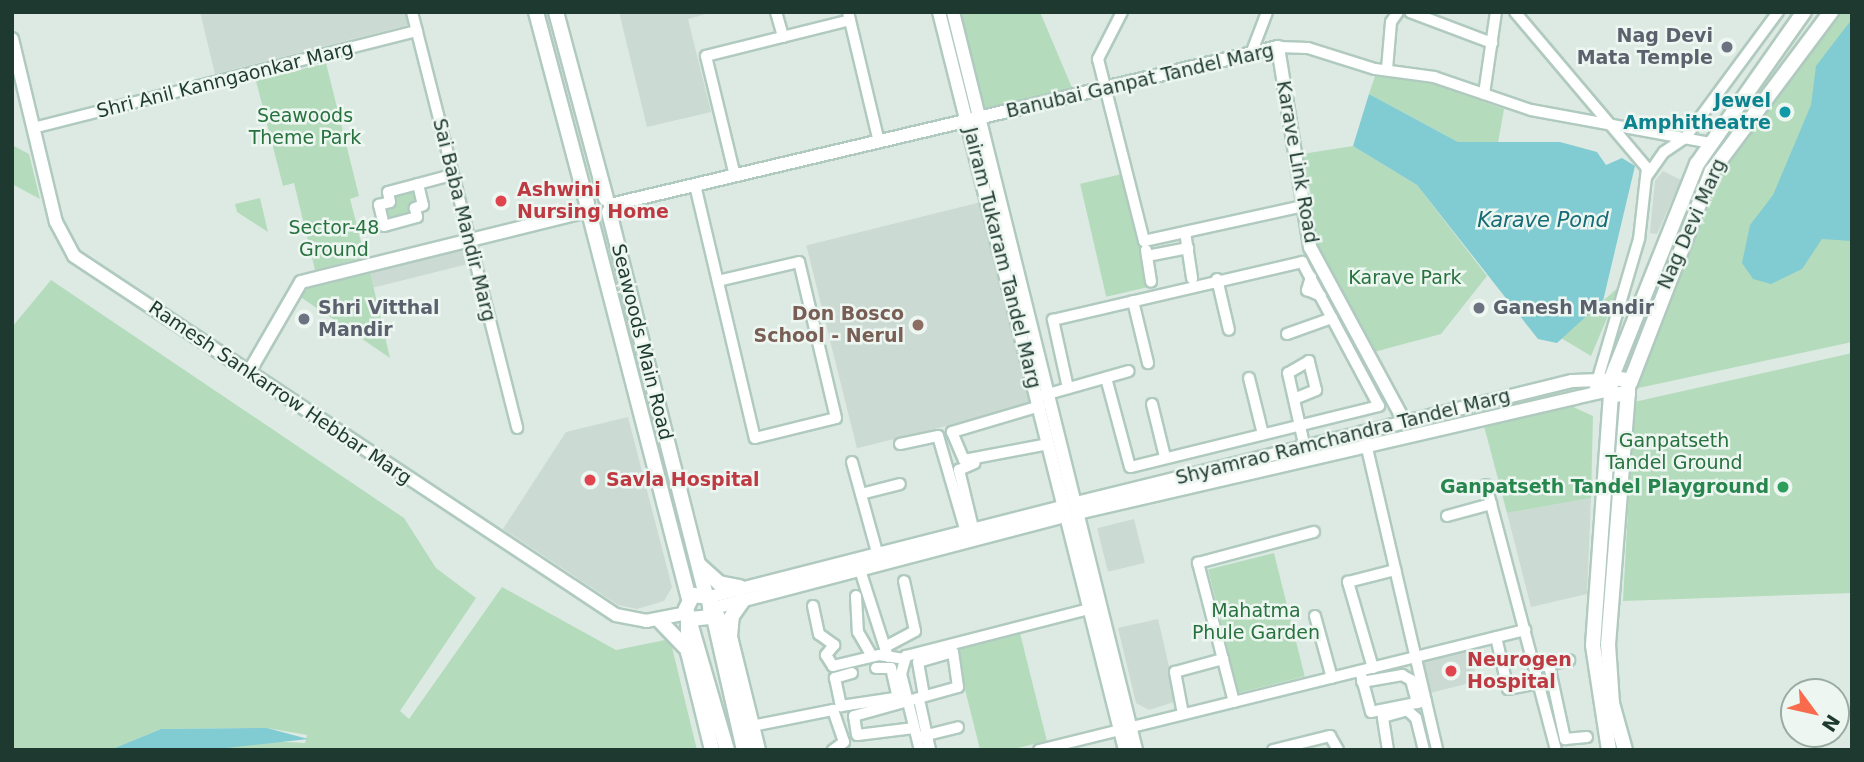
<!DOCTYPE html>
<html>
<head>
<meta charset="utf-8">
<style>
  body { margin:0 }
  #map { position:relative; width:1864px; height:762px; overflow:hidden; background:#ddeae3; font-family:"DejaVu Sans",sans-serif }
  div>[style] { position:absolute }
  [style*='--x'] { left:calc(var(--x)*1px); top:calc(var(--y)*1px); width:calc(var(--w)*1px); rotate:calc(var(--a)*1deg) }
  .built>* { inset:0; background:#cbdad2; transform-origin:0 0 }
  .green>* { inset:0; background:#b4dcbc; transform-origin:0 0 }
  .water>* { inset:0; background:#81cbd2 }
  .roads { filter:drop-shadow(2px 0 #b0cabf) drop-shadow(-2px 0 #b0cabf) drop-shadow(0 2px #b0cabf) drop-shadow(0 -2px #b0cabf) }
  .minor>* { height:10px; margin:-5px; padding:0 5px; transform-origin:5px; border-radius:5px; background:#fff }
  .tertiary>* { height:12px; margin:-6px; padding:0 6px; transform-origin:6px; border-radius:6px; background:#fff }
  .secondary>* { height:14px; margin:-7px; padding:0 7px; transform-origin:7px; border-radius:7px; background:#fff }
  .dots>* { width:19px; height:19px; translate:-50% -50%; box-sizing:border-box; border:4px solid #edf6f1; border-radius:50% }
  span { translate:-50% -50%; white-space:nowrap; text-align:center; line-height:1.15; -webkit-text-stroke:5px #edf6f1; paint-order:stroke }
  .worship-label { font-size:19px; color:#5b616d; font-weight:700 }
  .right { translate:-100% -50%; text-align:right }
  .left { translate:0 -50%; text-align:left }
  .street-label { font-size:19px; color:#1e3a30 }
  .culture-label { font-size:19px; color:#0d838f; font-weight:700 }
  .park-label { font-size:19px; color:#27723f }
  .health-label { font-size:19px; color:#be3a42; font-weight:700 }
  .education-label { font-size:19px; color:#785e54; font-weight:700 }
  .leisure-label { font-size:19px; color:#27864d; font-weight:700 }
  .water-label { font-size:21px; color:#176d77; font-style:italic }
  .frame { position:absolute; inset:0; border:14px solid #1e3a30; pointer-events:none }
  .north { position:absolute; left:1780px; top:678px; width:70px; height:70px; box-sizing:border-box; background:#edf6f1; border:2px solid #9aaba4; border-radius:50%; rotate:123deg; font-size:19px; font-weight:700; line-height:28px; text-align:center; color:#1e3a30 }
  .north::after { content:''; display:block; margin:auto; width:24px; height:32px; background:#f86b4d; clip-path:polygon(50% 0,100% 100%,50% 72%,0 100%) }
</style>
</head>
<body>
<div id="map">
  <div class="built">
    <i style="clip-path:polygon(200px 12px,405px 12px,408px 25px,215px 74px)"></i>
    <i style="clip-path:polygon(619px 12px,713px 12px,688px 19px,711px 112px,647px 127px)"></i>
    <i style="clip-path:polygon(1663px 171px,1681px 180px,1657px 234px,1650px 233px,1655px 181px)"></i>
    <i style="left:981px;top:202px;width:209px;height:180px;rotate:76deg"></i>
    <i style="left:462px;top:249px;width:16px;height:95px;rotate:76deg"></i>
    <i style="clip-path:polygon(628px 417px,672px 587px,664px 601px,637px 609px,618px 605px,503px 529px,566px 432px)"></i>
    <i style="clip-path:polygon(1591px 498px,1587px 594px,1531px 607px,1507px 513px)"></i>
    <i style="left:1134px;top:519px;width:45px;height:38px;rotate:76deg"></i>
    <i style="clip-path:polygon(1158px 619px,1177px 701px,1149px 710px,1136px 703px,1118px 628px)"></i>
    <i style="left:1470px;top:650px;width:32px;height:48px;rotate:76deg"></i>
  </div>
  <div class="green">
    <i style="clip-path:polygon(956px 12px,1040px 12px,1073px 90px,982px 111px)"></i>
    <i style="clip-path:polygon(1840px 12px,1852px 12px,1852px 342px,1634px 389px,1720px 174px)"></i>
    <i style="clip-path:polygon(326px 63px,359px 196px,350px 199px,365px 257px,315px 270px,294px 183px,283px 186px,256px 81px)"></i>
    <i style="clip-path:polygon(1375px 76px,1431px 83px,1504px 109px,1498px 143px,1458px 142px,1369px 94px)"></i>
    <i style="clip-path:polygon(12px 145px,29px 154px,40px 199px,12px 184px)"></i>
    <i style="clip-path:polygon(1353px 146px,1417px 185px,1487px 276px,1441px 334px,1374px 352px,1317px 247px,1302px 154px)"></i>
    <i style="left:1122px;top:174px;width:116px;height:43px;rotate:77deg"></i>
    <i style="clip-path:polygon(418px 184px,417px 217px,384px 226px,379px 205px,390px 202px,388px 192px)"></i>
    <i style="clip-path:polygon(260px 198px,268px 232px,237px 212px,235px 204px)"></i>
    <i style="clip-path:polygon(370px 272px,390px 358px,299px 296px,310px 287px)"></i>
    <i style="clip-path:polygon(51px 280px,404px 518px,436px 568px,476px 598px,400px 711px,409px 719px,502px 587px,616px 650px,670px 639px,697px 750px,208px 750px,267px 741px,305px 743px,307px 735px,267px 728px,161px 729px,110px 750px,12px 750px,12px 327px)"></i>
    <i style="clip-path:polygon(1621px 285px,1591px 356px,1561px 338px)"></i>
    <i style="clip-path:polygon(1852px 353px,1852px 593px,1623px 601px,1634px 402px)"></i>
    <i style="clip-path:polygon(1569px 405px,1593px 416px,1591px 498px,1507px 513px,1484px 426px)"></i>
    <i style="left:1274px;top:553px;width:127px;height:68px;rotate:76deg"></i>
    <i style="left:1020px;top:633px;width:111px;height:67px;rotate:76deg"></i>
  </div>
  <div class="water">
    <i style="clip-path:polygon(1852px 19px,1852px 241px,1822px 239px,1802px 269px,1771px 284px,1753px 279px,1742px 263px,1750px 225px,1773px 195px,1811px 105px,1816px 66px)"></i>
    <i style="clip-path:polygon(1369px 94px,1458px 142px,1560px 142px,1597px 152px,1606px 165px,1622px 158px,1635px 166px,1603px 301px,1557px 343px,1538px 339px,1417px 185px,1353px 146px)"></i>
    <i style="clip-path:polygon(267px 728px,308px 739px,208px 750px,110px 750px,161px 729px)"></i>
  </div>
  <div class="roads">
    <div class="minor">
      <i style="--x:412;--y:12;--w:429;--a:75.8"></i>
      <i style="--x:776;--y:12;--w:26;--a:74"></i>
      <i style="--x:848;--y:12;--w:134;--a:76.6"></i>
      <i style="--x:1122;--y:12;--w:53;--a:117.1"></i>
      <i style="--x:1098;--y:59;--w:188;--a:75.8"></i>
      <i style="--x:1144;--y:241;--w:163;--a:-12.4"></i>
      <i style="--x:1410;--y:12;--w:88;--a:20.7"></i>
      <i style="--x:1515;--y:12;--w:204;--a:49.8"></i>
      <i style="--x:1647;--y:168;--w:71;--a:96.4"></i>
      <i style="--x:1639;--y:239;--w:159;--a:106.4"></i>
      <i style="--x:1278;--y:47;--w:30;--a:2"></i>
      <i style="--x:1308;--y:48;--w:70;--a:17.4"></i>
      <i style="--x:1375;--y:69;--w:60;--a:7.7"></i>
      <i style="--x:1434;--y:77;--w:102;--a:18.8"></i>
      <i style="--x:1531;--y:110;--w:182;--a:10.4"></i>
      <i style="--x:1251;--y:54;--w:45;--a:-69.1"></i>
      <i style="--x:1387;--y:69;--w:47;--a:-85.1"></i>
      <i style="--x:1391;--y:22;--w:12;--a:-55"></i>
      <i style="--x:1484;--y:94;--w:83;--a:-81.7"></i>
      <i style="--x:33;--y:128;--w:396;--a:-14.2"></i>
      <i style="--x:735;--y:176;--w:123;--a:-103.6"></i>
      <i style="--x:706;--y:56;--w:148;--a:-14"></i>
      <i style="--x:1647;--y:176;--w:29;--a:-55"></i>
      <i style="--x:1664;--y:152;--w:25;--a:-34"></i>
      <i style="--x:1685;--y:138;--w:157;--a:-53.6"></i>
      <i style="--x:418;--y:184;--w:22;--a:77"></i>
      <i style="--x:423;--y:205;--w:9;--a:159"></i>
      <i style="--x:415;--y:208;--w:9;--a:77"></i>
      <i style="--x:417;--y:217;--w:34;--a:165"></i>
      <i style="--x:384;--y:226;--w:22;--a:-103"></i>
      <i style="--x:379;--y:205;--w:11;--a:-15"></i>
      <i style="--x:390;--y:202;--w:10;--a:-101"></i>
      <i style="--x:388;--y:192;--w:31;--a:-15"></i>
      <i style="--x:418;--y:184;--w:28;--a:-15"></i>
      <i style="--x:445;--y:177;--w:8;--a:-14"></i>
      <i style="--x:695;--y:185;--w:260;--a:76.7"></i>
      <i style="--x:755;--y:438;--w:83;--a:-13.9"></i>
      <i style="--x:836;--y:418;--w:160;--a:-103.3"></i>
      <i style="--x:799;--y:262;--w:83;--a:166.8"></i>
      <i style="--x:1185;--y:232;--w:47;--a:81.3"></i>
      <i style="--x:1146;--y:250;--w:32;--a:81"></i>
      <i style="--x:1147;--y:256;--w:42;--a:-11"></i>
      <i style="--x:1311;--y:277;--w:14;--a:107"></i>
      <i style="--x:1307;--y:290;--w:15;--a:23"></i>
      <i style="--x:1217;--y:279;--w:52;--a:76.8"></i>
      <i style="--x:1133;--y:301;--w:64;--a:76.4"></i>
      <i style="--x:1287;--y:334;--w:48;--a:-19.6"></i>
      <i style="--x:1249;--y:378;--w:58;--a:76"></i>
      <i style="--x:1068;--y:388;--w:70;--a:-102.4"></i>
      <i style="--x:1053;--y:320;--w:256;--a:-13.1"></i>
      <i style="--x:1302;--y:262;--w:163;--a:61.9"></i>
      <i style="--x:1379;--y:406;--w:256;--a:166.2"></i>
      <i style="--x:1130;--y:467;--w:92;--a:-105.1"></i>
      <i style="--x:1041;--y:396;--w:91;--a:-15.9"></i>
      <i style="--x:1294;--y:399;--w:24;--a:-22"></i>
      <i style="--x:1316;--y:390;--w:30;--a:-104"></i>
      <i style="--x:1309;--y:361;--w:24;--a:150"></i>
      <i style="--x:1288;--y:373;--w:82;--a:77.3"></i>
      <i style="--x:1152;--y:404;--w:55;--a:76.2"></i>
      <i style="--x:1040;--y:406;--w:92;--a:163.5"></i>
      <i style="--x:952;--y:432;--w:30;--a:67"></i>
      <i style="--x:964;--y:460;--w:86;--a:-10.7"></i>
      <i style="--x:1363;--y:431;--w:327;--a:76.9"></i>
      <i style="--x:900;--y:444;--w:39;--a:-12"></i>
      <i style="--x:938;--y:436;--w:97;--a:73.8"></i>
      <i style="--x:852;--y:462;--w:93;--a:74.5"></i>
      <i style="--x:1486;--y:485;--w:274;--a:75.2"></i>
      <i style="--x:861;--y:494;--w:40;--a:-14.4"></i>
      <i style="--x:1447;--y:516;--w:46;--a:-15.3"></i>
      <i style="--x:973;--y:528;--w:60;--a:-103.6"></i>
      <i style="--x:959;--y:470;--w:17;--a:-24"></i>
      <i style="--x:860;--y:570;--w:91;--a:72.2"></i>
      <i style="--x:856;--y:596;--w:36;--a:87"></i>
      <i style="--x:858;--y:632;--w:28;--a:60"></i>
      <i style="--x:813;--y:606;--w:29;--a:78"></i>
      <i style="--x:819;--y:634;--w:19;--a:36"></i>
      <i style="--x:834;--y:645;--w:13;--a:129"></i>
      <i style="--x:826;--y:655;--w:13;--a:58"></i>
      <i style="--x:833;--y:666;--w:47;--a:-13.4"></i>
      <i style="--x:879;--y:655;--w:25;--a:9"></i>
      <i style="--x:1315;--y:616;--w:64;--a:74.7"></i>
      <i style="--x:1496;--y:637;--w:53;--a:77"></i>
      <i style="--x:1508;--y:689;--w:32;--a:-11"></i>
      <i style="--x:885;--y:647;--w:34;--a:-28"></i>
      <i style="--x:915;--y:631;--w:51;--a:-102.4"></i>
      <i style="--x:1549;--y:665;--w:76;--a:77.8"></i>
      <i style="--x:1565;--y:739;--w:22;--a:-5"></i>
      <i style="--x:1544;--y:666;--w:26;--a:-13"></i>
      <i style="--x:876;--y:668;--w:15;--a:0"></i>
      <i style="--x:891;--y:668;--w:31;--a:77"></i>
      <i style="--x:1373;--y:668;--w:90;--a:-106.2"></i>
      <i style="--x:1348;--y:582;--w:49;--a:-14.3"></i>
      <i style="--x:1360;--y:671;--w:42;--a:75"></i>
      <i style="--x:1371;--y:712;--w:56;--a:-11.3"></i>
      <i style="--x:852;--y:673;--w:18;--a:164"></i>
      <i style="--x:835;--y:678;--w:29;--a:78"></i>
      <i style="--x:841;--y:706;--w:61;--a:-8.5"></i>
      <i style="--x:1362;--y:682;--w:41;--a:-9.9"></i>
      <i style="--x:1402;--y:675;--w:10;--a:29"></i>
      <i style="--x:1411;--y:680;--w:24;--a:75"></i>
      <i style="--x:1234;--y:702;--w:144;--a:-104.5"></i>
      <i style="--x:1198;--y:563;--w:120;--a:-15"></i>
      <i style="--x:920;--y:704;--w:47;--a:77.7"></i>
      <i style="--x:1183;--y:714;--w:43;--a:-100.8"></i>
      <i style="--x:1175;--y:672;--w:50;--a:-15.2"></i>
      <i style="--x:752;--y:726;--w:83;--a:-11.2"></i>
      <i style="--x:833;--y:710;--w:34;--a:71"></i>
      <i style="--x:844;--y:742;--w:14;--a:144"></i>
      <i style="--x:914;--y:728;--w:57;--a:173"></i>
      <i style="--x:857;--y:735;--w:19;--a:-99"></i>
      <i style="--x:854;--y:716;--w:108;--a:-15.6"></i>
      <i style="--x:958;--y:687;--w:35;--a:-98"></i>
      <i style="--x:953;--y:652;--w:36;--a:164"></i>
      <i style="--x:918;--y:662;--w:34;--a:80"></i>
      <i style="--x:923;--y:736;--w:36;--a:-14"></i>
      <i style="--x:920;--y:750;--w:78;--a:-104"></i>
      <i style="--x:901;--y:674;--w:19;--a:-74"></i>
      <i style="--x:906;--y:656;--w:197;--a:-14.4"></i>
      <i style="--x:1039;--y:750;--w:501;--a:-13.87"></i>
      <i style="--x:1273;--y:750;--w:59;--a:-13.8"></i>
      <i style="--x:1330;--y:736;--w:16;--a:60"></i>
      <i style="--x:1388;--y:750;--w:33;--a:-99"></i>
      <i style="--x:1383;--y:717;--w:25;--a:-16"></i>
      <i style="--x:1407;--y:710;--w:12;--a:42"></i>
      <i style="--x:1416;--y:718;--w:33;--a:76"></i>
    </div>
    <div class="tertiary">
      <i style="--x:939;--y:12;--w:761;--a:75.85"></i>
      <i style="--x:953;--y:12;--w:760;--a:76.07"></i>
      <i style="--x:12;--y:39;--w:188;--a:76.5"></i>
      <i style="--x:56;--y:222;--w:38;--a:62"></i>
      <i style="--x:74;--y:256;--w:650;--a:33.52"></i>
      <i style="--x:616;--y:615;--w:31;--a:11"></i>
      <i style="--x:646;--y:621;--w:42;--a:-11"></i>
      <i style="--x:610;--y:205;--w:686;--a:-13.31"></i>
      <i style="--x:1278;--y:47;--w:203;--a:80.9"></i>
      <i style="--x:1310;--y:247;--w:198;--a:61.6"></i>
      <i style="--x:249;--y:372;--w:104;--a:-60"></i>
      <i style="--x:301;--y:282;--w:295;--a:-13.9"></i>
      <i style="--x:1076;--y:503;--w:511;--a:-13.82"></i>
      <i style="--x:1572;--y:381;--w:38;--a:-2"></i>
      <i style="--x:1078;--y:513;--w:545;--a:-13.04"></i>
      <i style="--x:709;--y:597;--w:364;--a:-14.3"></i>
      <i style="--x:714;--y:608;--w:362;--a:-14.7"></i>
    </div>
    <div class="secondary">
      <i style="--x:536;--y:12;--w:199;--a:75.1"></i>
      <i style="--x:556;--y:12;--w:193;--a:75"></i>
      <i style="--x:609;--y:212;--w:395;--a:75.8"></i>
      <i style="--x:590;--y:216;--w:395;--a:75.5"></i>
      <i style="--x:1613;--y:378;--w:15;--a:8"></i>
      <i style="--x:1628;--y:380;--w:13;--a:90"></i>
      <i style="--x:1628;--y:393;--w:14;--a:172"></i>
      <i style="--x:1614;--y:395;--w:12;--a:-114"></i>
      <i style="--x:1609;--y:384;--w:237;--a:-68.2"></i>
      <i style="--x:1697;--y:164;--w:186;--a:-54.9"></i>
      <i style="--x:1630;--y:383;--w:227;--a:-68.9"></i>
      <i style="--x:1712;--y:171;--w:199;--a:-53.2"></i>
      <i style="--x:699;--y:565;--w:27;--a:42"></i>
      <i style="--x:719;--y:583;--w:21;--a:11"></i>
      <i style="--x:714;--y:610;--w:35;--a:61"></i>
      <i style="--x:731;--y:641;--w:112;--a:76.1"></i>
      <i style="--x:714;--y:618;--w:135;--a:77.2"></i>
      <i style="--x:691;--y:619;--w:20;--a:-6"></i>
      <i style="--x:711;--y:617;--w:20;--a:-96"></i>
      <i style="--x:709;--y:597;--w:16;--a:-173"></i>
      <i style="--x:693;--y:595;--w:16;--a:117"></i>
      <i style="--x:686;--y:609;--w:147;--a:73.8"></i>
      <i style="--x:659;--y:620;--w:39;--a:46"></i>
      <i style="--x:688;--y:621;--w:31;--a:90"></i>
      <i style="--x:688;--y:652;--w:101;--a:76.2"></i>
      <i style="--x:730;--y:637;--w:21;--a:-85"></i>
      <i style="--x:732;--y:616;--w:19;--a:-55"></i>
      <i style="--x:1609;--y:750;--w:106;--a:-98.7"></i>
      <i style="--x:1593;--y:645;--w:253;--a:-85.9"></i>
      <i style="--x:1625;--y:750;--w:49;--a:-105.5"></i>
      <i style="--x:1612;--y:703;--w:58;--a:-93.9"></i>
      <i style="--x:1608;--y:645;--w:253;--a:-85.5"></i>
    </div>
  </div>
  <div class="dots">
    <i style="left:1727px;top:47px;background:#6b7280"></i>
    <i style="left:1785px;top:112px;background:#0f9aa8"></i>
    <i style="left:501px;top:201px;background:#e0444e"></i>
    <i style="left:1479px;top:308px;background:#6b7280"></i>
    <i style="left:304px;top:319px;background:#6b7280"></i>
    <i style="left:918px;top:325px;background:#8d6e63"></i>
    <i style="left:590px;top:480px;background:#e0444e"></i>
    <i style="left:1783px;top:487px;background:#2e9e5b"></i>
    <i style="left:1451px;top:671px;background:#e0444e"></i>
  </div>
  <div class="worship-label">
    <span class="right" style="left:1713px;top:47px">Nag Devi<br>Mata Temple</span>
    <span class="left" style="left:318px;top:319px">Shri Vitthal<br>Mandir</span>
    <span class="left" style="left:1493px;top:308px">Ganesh Mandir</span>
  </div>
  <div class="street-label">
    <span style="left:225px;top:80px;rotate:-14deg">Shri Anil Kanngaonkar Marg</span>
    <span style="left:1140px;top:81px;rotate:-13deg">Banubai Ganpat Tandel Marg</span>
    <span style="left:1297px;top:162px;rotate:80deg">Karave Link Road</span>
    <span style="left:464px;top:220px;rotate:76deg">Sai Baba Mandir Marg</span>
    <span style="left:1692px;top:224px;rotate:-66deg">Nag Devi Marg</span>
    <span style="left:1002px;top:258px;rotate:76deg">Jairam Tukaram Tandel Marg</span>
    <span style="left:642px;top:342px;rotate:76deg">Seawoods Main Road</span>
    <span style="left:280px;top:393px;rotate:34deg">Ramesh Sankarrow Hebbar Marg</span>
    <span style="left:1343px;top:437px;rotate:-14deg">Shyamrao Ramchandra Tandel Marg</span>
  </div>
  <div class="culture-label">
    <span class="right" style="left:1771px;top:112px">Jewel<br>Amphitheatre</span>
  </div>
  <div class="park-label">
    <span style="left:305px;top:127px">Seawoods<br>Theme Park</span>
    <span style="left:334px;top:239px">Sector-48<br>Ground</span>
    <span style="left:1405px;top:278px">Karave Park</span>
    <span style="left:1674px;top:452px">Ganpatseth<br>Tandel Ground</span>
    <span style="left:1256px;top:622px">Mahatma<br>Phule Garden</span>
  </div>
  <div class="health-label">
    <span class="left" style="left:517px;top:201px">Ashwini<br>Nursing Home</span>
    <span class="left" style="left:606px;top:480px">Savla Hospital</span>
    <span class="left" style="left:1467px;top:671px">Neurogen<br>Hospital</span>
  </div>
  <div class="education-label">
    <span class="right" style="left:904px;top:325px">Don Bosco<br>School - Nerul</span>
  </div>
  <div class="leisure-label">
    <span class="right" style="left:1769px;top:487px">Ganpatseth Tandel Playground</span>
  </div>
  <div class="water-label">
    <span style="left:1543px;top:220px">Karave Pond</span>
  </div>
  <div class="frame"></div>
  <div class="north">N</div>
</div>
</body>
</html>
